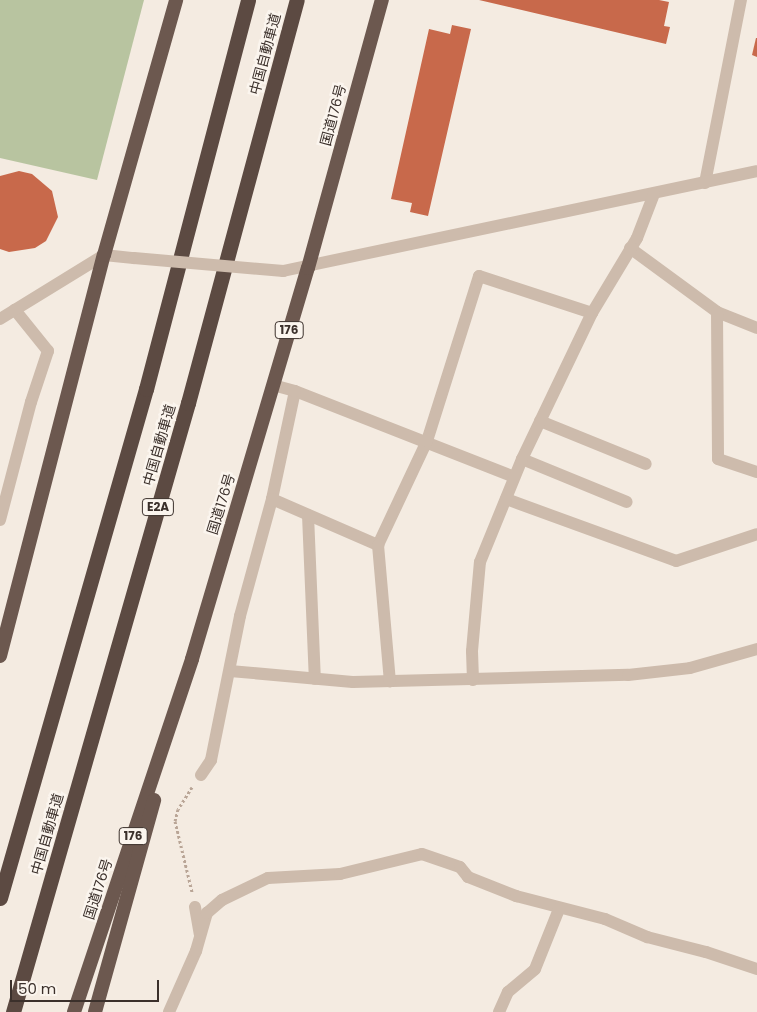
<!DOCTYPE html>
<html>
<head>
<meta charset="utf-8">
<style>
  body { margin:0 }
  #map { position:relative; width:757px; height:1012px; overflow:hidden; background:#f4ebe1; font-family:Poppins,"Noto Sans JP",sans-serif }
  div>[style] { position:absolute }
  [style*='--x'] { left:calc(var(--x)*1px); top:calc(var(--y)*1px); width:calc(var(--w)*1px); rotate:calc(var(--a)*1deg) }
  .green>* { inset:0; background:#b8c4a0 }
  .building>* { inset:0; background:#c8694b }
  .path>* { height:3px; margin-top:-1.5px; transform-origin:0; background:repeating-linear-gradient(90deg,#b9a596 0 2.5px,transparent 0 5px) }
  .minor>* { height:12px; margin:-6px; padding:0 6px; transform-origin:6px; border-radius:6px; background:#cdbbac }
  .tertiary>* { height:12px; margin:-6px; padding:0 6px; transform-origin:6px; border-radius:6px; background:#cdbbac }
  .trunk>* { height:14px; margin:-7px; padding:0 7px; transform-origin:7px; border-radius:7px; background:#6c584f }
  .motorway>* { height:15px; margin:-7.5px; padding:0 7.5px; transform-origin:7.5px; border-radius:7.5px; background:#5c4a42 }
  .tertiary-bridge>* { height:12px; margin:-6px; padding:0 6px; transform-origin:6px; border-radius:6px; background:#cdbbac }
  span { translate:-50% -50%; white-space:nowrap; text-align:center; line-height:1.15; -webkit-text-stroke:5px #fbf5ee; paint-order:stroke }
  .shield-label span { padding:1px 4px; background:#fbf5ee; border:1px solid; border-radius:4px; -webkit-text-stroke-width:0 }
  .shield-label { font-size:12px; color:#3b302b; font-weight:700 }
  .street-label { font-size:14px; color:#3b302b }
  .scale { position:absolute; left:10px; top:980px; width:149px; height:22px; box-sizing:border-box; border:2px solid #3b302b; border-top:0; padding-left:6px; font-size:15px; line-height:18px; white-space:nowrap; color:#3b302b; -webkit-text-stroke:4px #fbf5ee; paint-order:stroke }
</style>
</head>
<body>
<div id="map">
  <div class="green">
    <i style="clip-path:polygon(0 0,144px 0,97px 180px,0 158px)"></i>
  </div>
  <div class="building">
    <i style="clip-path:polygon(479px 0,659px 0,669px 2px,664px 26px,670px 27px,666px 44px)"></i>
    <i style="clip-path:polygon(452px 25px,471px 29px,428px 216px,410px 212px,412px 203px,391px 199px,429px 29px,450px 34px)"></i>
    <i style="clip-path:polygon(756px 38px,757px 38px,757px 57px,752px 55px)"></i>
    <i style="clip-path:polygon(19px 171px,32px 174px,52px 191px,58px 217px,46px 241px,35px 248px,9px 252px,0 249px,0 176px)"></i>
  </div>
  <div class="path">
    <i style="--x:192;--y:787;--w:26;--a:122"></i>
    <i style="--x:178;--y:809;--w:12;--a:104"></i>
    <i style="--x:175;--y:821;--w:73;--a:76.5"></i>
  </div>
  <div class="minor">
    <i style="--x:705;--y:183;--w:187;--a:-78.9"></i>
    <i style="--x:630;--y:248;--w:108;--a:36.3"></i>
    <i style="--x:717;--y:312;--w:43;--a:21.8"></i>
    <i style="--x:283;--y:271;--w:484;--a:-11.9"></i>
    <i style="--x:717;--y:312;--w:147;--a:89.6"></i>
    <i style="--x:718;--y:459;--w:41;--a:18.4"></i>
    <i style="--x:295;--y:391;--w:235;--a:21.4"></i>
    <i style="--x:540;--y:421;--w:114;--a:22.1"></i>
    <i style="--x:522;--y:459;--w:113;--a:22.3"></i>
    <i style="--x:272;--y:499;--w:110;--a:-78"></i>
    <i style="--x:295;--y:391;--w:23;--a:-165"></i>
    <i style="--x:506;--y:499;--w:181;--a:20"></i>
    <i style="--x:676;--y:561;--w:85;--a:-18.4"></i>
    <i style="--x:308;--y:515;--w:164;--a:87.6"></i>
    <i style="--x:0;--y:520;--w:122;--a:-75.3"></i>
    <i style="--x:31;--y:402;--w:54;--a:-71.6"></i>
    <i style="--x:48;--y:351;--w:53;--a:-128.8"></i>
    <i style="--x:378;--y:545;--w:115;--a:-64.8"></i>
    <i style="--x:427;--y:441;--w:173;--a:-72.5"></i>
    <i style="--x:479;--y:276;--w:119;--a:18.1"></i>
    <i style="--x:230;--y:671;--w:123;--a:5.1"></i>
    <i style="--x:353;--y:682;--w:275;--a:-1.5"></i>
    <i style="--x:628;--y:675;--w:62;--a:-6.4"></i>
    <i style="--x:690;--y:668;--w:70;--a:-15.8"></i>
    <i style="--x:473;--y:680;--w:29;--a:-92"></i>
    <i style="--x:472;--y:651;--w:89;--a:-84.9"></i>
    <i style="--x:480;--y:562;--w:111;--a:-67.8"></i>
    <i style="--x:522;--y:459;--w:162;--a:-64.4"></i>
    <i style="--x:592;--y:313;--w:87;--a:-59"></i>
    <i style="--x:637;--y:238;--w:47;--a:-68.9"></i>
    <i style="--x:201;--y:775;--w:18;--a:-56"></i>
    <i style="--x:211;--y:760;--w:147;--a:-78.6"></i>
    <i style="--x:240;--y:616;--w:121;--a:-74.7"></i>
    <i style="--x:272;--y:499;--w:116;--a:23.5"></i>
    <i style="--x:378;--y:545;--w:137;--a:85"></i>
    <i style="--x:195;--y:907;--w:27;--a:80"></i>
    <i style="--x:169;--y:1012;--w:67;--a:-66.1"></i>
    <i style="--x:196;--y:951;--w:40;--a:-74"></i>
    <i style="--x:207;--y:913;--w:20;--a:-41"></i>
    <i style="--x:222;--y:900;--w:51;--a:-25.6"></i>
    <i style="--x:268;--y:878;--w:72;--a:-3.2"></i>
    <i style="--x:340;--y:874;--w:84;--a:-13.7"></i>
    <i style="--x:422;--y:854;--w:40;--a:18.9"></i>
    <i style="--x:460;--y:867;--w:13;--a:51"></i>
    <i style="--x:468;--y:877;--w:52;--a:21.6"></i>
    <i style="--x:516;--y:896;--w:92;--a:14.5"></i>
    <i style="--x:605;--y:919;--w:46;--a:23.2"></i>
    <i style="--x:647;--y:937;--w:61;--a:14.3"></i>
    <i style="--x:706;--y:952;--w:54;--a:18.4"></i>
    <i style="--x:499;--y:1012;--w:22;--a:-66"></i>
    <i style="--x:508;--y:992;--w:35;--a:-40"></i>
    <i style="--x:535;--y:969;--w:65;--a:-68.2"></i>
  </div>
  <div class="tertiary">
    <i style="--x:0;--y:319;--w:122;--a:-31.6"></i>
    <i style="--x:104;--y:255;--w:30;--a:6"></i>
  </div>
  <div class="trunk">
    <i style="--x:0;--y:656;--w:414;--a:-75.5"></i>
    <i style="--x:104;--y:255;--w:265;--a:-74.2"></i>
    <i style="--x:74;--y:1012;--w:372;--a:-71.5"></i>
    <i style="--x:192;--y:659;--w:408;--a:-73.5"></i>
    <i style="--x:308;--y:268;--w:278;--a:-74.6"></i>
    <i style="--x:95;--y:1012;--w:220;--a:-74.4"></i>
  </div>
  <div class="motorway">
    <i style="--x:0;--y:898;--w:530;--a:-74"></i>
    <i style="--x:146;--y:389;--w:402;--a:-75.3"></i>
    <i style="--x:13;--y:1012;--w:634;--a:-73.97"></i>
    <i style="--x:188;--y:403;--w:417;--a:-74.9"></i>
  </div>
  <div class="tertiary-bridge">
    <i style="--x:134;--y:258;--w:150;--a:5"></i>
  </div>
  <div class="shield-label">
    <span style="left:289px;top:330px">176</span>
    <span style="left:158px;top:507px">E2A</span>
    <span style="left:133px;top:836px">176</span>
  </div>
  <div class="street-label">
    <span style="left:265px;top:54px;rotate:-75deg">中国自動車道</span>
    <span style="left:333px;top:115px;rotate:-75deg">国道176号</span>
    <span style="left:159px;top:445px;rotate:-74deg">中国自動車道</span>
    <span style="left:221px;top:504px;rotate:-73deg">国道176号</span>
    <span style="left:47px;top:834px;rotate:-74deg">中国自動車道</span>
    <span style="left:98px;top:889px;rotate:-72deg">国道176号</span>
  </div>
  <div class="scale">50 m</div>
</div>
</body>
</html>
